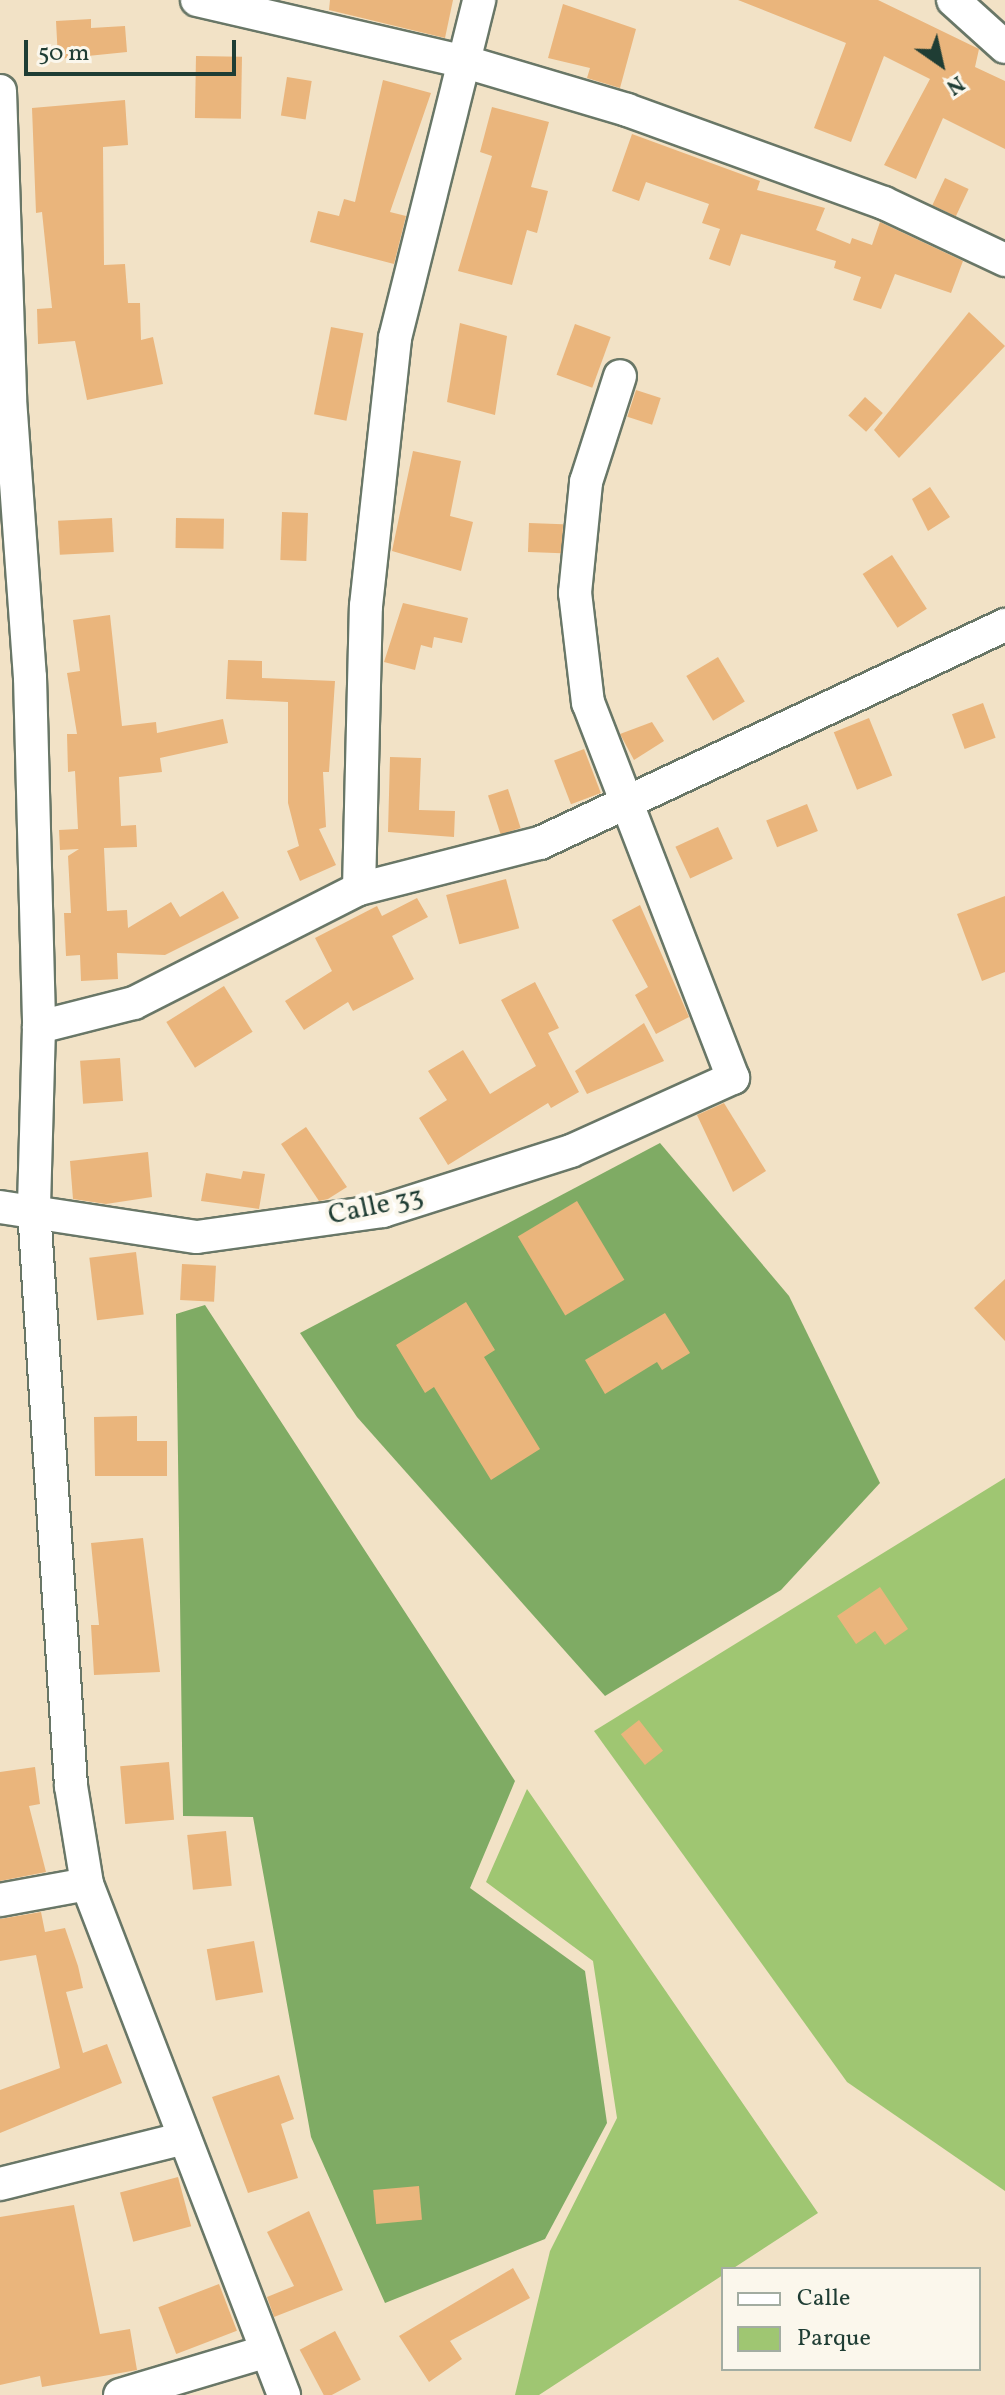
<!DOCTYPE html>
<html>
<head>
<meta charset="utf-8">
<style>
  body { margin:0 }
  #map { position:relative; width:1005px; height:2395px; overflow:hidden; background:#f2e2c6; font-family:Vollkorn,serif }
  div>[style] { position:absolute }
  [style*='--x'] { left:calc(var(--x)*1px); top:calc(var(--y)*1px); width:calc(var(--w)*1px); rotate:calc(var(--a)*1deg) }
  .green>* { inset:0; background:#9fc672 }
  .forest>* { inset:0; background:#7fab64 }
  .building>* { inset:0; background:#eab57c; transform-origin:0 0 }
  .roads { filter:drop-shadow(2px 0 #697767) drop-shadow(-2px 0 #697767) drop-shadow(0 2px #697767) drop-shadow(0 -2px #697767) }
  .street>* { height:32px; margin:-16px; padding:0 16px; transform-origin:16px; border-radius:16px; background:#fff }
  span { translate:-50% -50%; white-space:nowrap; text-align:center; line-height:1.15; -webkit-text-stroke:8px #fbf7ec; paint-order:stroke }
  .street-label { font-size:28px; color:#1f3d34 }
  .legend { position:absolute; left:721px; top:2267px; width:260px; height:104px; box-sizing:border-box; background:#fbf7ec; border:2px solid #a3ada2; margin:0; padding:10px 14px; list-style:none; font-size:24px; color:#1f3d34 }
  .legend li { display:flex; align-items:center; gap:16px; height:40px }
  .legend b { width:40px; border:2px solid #a3ada2 }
  .north { position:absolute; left:901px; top:24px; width:80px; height:80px; -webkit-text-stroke:6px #fbf7ec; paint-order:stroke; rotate:146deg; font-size:22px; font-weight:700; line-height:32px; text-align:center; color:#1f3d34 }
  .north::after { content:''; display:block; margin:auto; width:28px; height:36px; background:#1f3d34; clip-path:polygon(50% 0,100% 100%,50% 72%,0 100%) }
  .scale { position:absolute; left:24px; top:40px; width:212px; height:36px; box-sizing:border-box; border:4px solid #1f3d34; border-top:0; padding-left:10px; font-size:24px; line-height:28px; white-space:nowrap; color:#1f3d34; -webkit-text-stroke:6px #fbf7ec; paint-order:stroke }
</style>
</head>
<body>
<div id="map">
  <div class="green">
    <i style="clip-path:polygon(1005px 1478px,1005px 2191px,847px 2082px,594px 1731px)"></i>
    <i style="clip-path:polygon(527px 1789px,818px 2213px,539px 2395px,515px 2395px,550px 2251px,617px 2118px,593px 1961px,486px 1882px)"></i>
  </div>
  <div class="forest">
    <i style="clip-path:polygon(660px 1143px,789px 1296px,880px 1483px,781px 1590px,605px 1696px,357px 1417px,300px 1333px)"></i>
    <i style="clip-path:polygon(205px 1305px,515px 1781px,470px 1888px,585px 1971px,607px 2123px,545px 2239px,385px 2303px,311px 2137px,253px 1817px,183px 1816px,176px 1314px)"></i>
  </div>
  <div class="building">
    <i style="clip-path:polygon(330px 0,453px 0,445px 38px,329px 10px)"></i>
    <i style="clip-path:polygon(738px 0,878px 0,979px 49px,975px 67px,1005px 81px,1005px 149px,943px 118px,916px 179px,884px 165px,930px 79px,884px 56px,851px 142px,814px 128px,846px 43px)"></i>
    <i style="clip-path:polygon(563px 4px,636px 29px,620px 88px,587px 78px,590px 68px,548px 58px)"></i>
    <i style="clip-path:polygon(91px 19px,91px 28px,125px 26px,127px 52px,58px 59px,56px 21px)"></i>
    <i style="left:196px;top:56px;width:46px;height:62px;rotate:1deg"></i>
    <i style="left:287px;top:77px;width:25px;height:39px;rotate:9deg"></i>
    <i style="clip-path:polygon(383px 80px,431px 93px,390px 212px,406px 216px,394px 264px,310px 242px,318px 211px,339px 216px,344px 199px,355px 202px)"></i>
    <i style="clip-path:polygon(125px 100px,128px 145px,103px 147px,104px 265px,125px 264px,128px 303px,140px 303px,141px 340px,153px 337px,163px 384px,87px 400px,75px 341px,38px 344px,37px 309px,52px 308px,42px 212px,36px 213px,32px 108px)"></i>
    <i style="clip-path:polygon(492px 107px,549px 122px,531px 187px,548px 191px,537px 233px,527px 230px,512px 285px,458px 271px,492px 156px,480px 152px)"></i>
    <i style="clip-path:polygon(632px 134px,760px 181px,757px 190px,825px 208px,816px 230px,850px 244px,852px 238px,872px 245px,880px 222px,963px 261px,951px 293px,895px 274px,881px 309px,853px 300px,861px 277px,834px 268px,836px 261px,741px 234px,730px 266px,709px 259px,720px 229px,702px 223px,709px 204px,646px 182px,639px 201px,612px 191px)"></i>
    <i style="left:945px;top:178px;width:26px;height:30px;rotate:25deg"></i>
    <i style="clip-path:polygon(969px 312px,1005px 346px,899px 458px,874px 430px)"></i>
    <i style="clip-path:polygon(460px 323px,507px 336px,495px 415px,447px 402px)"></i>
    <i style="left:575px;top:324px;width:38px;height:54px;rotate:20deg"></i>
    <i style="left:331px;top:327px;width:33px;height:89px;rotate:11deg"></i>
    <i style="left:636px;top:390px;width:26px;height:28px;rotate:18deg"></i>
    <i style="left:865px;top:397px;width:24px;height:25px;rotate:42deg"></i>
    <i style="clip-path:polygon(413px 451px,461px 461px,450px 516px,473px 522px,461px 571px,392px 551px)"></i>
    <i style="clip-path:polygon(930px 487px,950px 517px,928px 531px,912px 499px)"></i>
    <i style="left:282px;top:512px;width:26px;height:48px;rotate:2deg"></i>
    <i style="left:112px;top:518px;width:34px;height:54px;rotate:87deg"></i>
    <i style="left:176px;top:518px;width:48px;height:30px;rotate:1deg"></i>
    <i style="left:529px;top:523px;width:34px;height:29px;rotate:2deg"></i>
    <i style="left:892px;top:555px;width:64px;height:35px;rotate:57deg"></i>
    <i style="clip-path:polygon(403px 603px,468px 618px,462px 643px,434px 637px,432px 648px,421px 645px,415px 670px,384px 662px)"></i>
    <i style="clip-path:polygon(110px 615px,122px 726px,156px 722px,157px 733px,223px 719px,228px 743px,160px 758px,162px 772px,119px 777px,121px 826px,136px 825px,137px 847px,104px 848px,107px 911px,127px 910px,128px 928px,171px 902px,180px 917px,223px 891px,239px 918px,165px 955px,117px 953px,118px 979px,81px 981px,80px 955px,66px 956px,64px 913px,71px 913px,68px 856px,79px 849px,60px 850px,59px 830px,78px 829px,75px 771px,68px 772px,67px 734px,77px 734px,67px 673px,80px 671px,73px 620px)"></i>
    <i style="left:718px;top:657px;width:52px;height:37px;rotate:59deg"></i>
    <i style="clip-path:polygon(228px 660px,262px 661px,262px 678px,335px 681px,329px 772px,323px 772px,326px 827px,319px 829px,336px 865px,300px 881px,287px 851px,299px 846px,288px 803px,288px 702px,226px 699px)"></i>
    <i style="left:983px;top:703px;width:37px;height:33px;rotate:70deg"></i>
    <i style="left:869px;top:718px;width:62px;height:38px;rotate:68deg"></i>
    <i style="clip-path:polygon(652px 722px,664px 741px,634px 760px,620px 734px)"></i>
    <i style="left:584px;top:749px;width:47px;height:32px;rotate:69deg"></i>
    <i style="clip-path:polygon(390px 757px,421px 758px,419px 810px,455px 811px,454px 837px,388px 832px)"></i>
    <i style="left:508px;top:789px;width:41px;height:21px;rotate:72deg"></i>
    <i style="left:807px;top:804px;width:29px;height:44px;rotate:68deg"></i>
    <i style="left:718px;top:827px;width:35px;height:47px;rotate:65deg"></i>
    <i style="left:506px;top:879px;width:51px;height:62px;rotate:75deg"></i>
    <i style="clip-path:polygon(1005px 896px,1005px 972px,982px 981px,957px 914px)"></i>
    <i style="clip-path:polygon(417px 898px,428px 917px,392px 936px,414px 979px,353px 1011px,348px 1002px,304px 1030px,285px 1001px,332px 971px,315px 938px,377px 906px,382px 916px)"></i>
    <i style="clip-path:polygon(640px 905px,689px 1017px,656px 1034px,635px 995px,648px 987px,612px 920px)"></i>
    <i style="clip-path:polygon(535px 982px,559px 1028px,548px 1033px,579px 1092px,551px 1108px,548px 1103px,448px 1165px,419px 1118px,447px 1100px,428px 1071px,463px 1050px,490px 1094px,536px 1066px,501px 1000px)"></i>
    <i style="left:224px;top:986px;width:54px;height:68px;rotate:58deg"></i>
    <i style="clip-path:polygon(644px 1023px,664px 1061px,587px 1094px,575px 1071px)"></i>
    <i style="left:120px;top:1058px;width:43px;height:40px;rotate:86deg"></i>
    <i style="clip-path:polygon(724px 1103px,766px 1171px,733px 1192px,697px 1115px)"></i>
    <i style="clip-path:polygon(306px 1127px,347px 1187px,328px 1199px,319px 1201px,281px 1144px)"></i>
    <i style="clip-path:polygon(148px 1152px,152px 1197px,106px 1204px,73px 1199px,70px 1161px)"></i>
    <i style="clip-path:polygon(243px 1171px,265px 1174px,259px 1209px,201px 1201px,206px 1173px,241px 1179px)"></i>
    <i style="left:577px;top:1201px;width:92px;height:69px;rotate:59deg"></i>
    <i style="left:136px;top:1252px;width:63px;height:47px;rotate:83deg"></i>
    <i style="left:182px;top:1264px;width:34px;height:36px;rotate:3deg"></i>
    <i style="clip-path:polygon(1005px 1279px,1005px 1341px,974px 1308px)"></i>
    <i style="clip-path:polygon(466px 1302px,495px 1350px,484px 1357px,540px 1449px,491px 1480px,434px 1387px,425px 1393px,396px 1345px)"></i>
    <i style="clip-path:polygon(665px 1313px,690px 1353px,662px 1370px,657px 1362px,605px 1394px,585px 1360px)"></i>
    <i style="clip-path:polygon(137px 1416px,137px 1441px,167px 1441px,167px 1476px,95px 1476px,94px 1417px)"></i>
    <i style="clip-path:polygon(143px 1538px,160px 1672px,94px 1675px,91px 1625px,99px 1625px,91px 1543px)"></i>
    <i style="clip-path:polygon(880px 1587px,908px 1629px,885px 1645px,875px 1631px,856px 1644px,837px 1616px)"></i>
    <i style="left:639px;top:1720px;width:39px;height:23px;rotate:52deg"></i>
    <i style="left:169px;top:1762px;width:58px;height:49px;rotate:85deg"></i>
    <i style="clip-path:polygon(35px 1767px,40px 1804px,29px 1806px,46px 1872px,0 1881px,0 1772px)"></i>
    <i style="left:226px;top:1831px;width:55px;height:39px;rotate:84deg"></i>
    <i style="clip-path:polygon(41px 1912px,45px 1932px,65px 1928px,78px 1966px,83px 1988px,66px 1992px,83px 2053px,107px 2044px,122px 2083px,0 2133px,0 2090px,60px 2068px,36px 1955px,0 1961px,0 1919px)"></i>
    <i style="left:254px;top:1941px;width:52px;height:48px;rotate:80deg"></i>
    <i style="clip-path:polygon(279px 2075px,294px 2119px,281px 2124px,298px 2178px,248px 2193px,212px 2097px)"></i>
    <i style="left:178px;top:2177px;width:51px;height:60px;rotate:75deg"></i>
    <i style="left:419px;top:2186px;width:34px;height:46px;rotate:85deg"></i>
    <i style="clip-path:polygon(74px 2205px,100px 2334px,130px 2329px,137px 2370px,42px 2387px,40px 2376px,0 2385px,0 2217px)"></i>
    <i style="clip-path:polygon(309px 2211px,343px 2290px,274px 2317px,267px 2297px,294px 2286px,267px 2232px)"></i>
    <i style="clip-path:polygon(513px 2268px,530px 2298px,450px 2341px,462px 2359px,429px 2382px,399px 2336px)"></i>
    <i style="left:219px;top:2284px;width:50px;height:65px;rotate:69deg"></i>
    <i style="left:335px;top:2331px;width:55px;height:40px;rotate:62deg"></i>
  </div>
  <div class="roads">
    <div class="street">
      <i style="--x:197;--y:0;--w:272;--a:13"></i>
      <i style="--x:462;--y:61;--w:172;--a:16.5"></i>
      <i style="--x:627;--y:110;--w:273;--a:19.9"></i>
      <i style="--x:884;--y:203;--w:134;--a:25.2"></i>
      <i style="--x:953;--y:0;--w:70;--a:42.1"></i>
      <i style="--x:0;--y:91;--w:308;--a:88.1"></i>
      <i style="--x:10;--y:399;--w:279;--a:85.9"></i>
      <i style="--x:30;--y:677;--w:350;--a:88.5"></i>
      <i style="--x:39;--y:1027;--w:182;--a:91.6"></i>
      <i style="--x:34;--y:1209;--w:578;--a:86.33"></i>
      <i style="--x:71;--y:1786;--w:99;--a:80.7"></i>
      <i style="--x:87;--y:1884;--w:548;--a:68.92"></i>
      <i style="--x:359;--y:889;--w:283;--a:-88.6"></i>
      <i style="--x:366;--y:606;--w:270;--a:-83.8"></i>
      <i style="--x:395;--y:338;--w:348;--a:-76"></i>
      <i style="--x:39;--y:1027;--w:98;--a:-14.2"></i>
      <i style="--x:134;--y:1003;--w:252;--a:-26.9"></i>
      <i style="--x:359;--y:889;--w:187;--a:-14.3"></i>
      <i style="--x:540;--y:843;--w:514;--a:-25.12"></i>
      <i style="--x:0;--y:1207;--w:199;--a:8.7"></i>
      <i style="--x:197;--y:1237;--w:188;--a:-8"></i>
      <i style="--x:383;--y:1211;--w:197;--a:-17.7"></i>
      <i style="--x:571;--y:1151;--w:178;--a:-24.3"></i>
      <i style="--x:733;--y:1078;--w:402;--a:-111.1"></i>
      <i style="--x:588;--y:703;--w:111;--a:-96.7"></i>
      <i style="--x:575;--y:593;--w:112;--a:-84.3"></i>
      <i style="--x:586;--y:482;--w:111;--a:-72.2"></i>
      <i style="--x:0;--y:1900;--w:88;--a:-10.4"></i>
      <i style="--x:0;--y:2184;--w:190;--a:-14"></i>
      <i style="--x:120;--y:2395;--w:150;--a:-16.6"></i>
    </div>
  </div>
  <div class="street-label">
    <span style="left:376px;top:1207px;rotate:-12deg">Calle 33</span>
  </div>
  <ul class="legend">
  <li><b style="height:10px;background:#fff"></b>Calle</li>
  <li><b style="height:22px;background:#9fc672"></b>Parque</li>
  </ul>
  <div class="north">N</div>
  <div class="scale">50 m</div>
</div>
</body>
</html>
